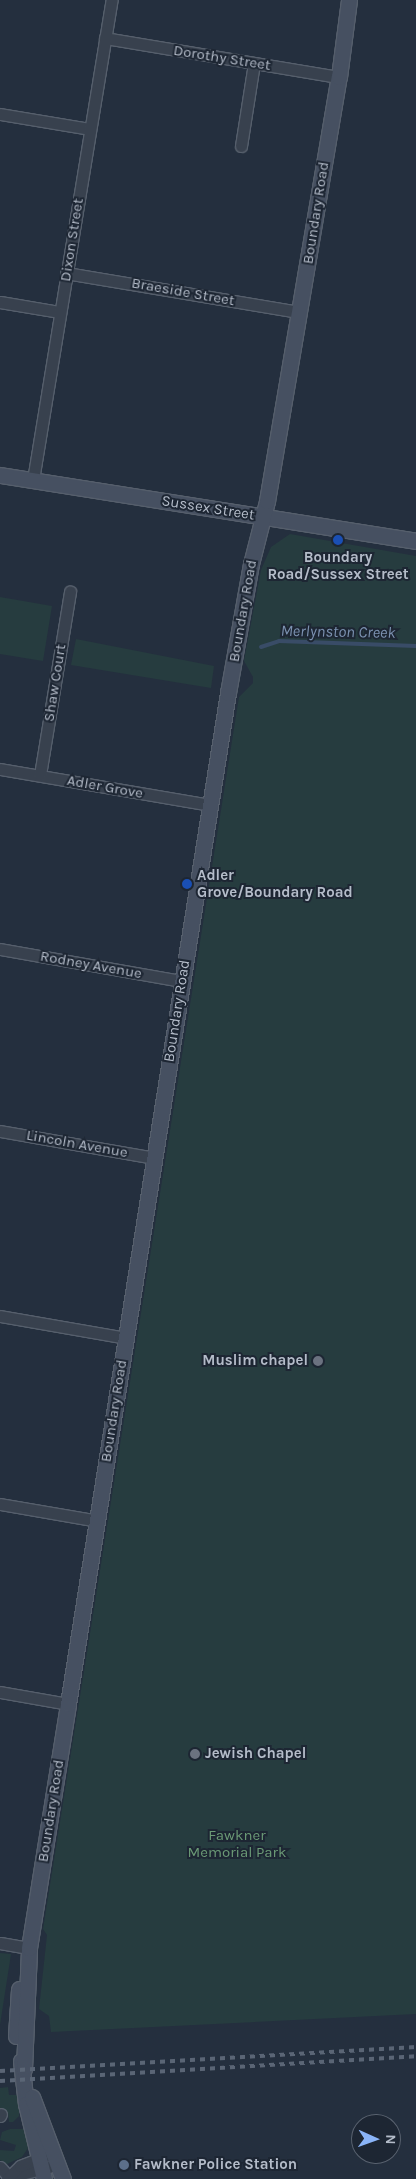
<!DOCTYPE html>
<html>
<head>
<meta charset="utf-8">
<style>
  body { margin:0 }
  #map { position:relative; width:416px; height:2179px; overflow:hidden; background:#242f3e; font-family:Karla,sans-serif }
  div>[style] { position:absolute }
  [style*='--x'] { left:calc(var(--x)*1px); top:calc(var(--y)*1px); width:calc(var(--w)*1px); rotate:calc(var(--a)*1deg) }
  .green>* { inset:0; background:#263c3f }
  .stream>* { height:4px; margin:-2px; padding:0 2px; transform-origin:2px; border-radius:2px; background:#394c67 }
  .roads { filter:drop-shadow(1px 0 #565f6c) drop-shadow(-1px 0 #565f6c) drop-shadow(0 1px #565f6c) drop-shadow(0 -1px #565f6c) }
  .street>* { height:11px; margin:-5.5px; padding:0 5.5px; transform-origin:5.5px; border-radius:5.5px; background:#38414e }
  .secondary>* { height:15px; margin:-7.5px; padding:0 7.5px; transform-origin:7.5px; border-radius:7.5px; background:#465061 }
  .rail>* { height:4px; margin-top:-2px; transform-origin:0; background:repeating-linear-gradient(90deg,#5a6575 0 5px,transparent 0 10px) }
  .dots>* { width:14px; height:14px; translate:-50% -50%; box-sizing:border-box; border:2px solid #1d2633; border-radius:50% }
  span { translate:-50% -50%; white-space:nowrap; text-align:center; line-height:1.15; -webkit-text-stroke:4px #1d2633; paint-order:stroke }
  .street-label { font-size:15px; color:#b4bcc9 }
  .poi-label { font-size:15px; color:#b4bcc9; font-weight:700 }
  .left { translate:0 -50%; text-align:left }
  .right { translate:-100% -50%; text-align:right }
  .park-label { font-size:15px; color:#6b9a76 }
  .water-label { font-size:16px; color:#7c92b1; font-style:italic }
  .north { position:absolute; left:351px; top:2114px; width:50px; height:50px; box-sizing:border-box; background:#1d2633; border:1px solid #59626f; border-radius:50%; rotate:92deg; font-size:14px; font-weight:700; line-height:20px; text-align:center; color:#b4bcc9 }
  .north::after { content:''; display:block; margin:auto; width:18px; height:22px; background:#8ab4f8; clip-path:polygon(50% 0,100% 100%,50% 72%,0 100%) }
</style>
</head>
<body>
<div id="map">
  <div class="green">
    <i style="clip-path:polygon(290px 534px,416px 556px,416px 2014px,51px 2032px,49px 2016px,39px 2009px,47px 1935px,43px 1929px,239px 697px,253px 683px,253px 677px,244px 661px,261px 570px,271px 547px)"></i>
    <i style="clip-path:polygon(0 597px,52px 606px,43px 661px,0 654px)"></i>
    <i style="clip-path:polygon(76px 639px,214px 666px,211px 688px,71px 665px)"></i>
    <i style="clip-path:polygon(0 1953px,11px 1954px,0 2025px)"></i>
    <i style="clip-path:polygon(8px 2087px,9px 2095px,17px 2095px,19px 2109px,19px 2116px,13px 2122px,9px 2122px,8px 2113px,0 2109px,0 2088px)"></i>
    <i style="clip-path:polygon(10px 2129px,25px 2129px,28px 2148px,22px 2157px,7px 2164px,0 2160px,0 2150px,14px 2151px,16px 2145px,0 2140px,2px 2132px)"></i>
  </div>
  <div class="stream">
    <i style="--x:261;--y:647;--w:19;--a:-18"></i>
    <i style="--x:279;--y:641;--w:137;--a:2.1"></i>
  </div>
  <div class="roads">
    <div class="street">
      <i style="--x:105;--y:38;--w:237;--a:9.5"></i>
      <i style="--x:0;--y:114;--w:91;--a:9.5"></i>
      <i style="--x:241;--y:146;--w:84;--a:-81.1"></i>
      <i style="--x:66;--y:273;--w:236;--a:9.5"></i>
      <i style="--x:0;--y:302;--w:61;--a:9.5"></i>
      <i style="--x:33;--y:480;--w:486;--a:-80.7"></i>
      <i style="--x:0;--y:769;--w:213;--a:9.7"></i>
      <i style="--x:40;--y:775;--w:186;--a:-80.7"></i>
      <i style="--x:0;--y:949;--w:185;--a:10"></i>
      <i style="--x:0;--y:1131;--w:156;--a:9.9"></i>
      <i style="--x:0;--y:1316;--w:128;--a:9.9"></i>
      <i style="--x:0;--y:1504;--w:99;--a:9.8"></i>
      <i style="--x:0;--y:1692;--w:69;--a:10"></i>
      <i style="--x:0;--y:1943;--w:29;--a:10"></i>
      <i style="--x:0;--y:2116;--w:2;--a:-63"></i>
      <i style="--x:0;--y:2167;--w:13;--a:48"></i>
      <i style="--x:9;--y:2177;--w:41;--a:-14"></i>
      <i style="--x:7;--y:2179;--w:18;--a:-45"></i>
      <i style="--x:20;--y:2166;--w:28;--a:-21"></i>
    </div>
    <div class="secondary">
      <i style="--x:0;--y:475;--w:421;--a:9"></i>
      <i style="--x:16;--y:2036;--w:47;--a:-86.3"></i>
      <i style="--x:21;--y:2061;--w:43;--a:83.4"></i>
      <i style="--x:26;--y:2104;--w:77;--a:76.5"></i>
      <i style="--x:24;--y:2069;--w:121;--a:-87.6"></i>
      <i style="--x:29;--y:1948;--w:247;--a:-80.9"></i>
      <i style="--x:68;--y:1704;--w:1024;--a:-81.01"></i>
      <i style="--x:228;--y:693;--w:131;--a:-79.9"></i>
      <i style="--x:251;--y:564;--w:65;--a:-75.7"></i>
      <i style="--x:267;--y:501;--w:430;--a:-80.4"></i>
      <i style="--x:339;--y:77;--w:78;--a:-82.6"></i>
      <i style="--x:32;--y:2097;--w:88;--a:69.3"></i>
    </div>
  </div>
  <div class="rail">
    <i style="--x:0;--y:2071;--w:417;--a:-3.3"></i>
    <i style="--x:0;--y:2081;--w:417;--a:-3.4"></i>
  </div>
  <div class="dots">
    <i style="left:338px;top:540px;background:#1a4fb4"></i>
    <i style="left:187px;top:884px;background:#1a4fb4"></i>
    <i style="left:318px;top:1361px;background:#6b7280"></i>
    <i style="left:195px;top:1754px;background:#6b7280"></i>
    <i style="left:124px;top:2165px;background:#5c6f8a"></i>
  </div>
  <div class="street-label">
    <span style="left:222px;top:58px;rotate:9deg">Dorothy Street</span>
    <span style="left:316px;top:213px;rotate:-81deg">Boundary Road</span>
    <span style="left:72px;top:240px;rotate:-81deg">Dixon Street</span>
    <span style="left:183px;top:292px;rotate:10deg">Braeside Street</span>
    <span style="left:208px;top:508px;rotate:9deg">Sussex Street</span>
    <span style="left:243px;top:611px;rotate:-80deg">Boundary Road</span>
    <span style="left:55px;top:683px;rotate:-81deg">Shaw Court</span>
    <span style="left:105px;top:787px;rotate:10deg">Adler Grove</span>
    <span style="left:91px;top:965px;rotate:10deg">Rodney Avenue</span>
    <span style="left:177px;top:1011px;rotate:-81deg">Boundary Road</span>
    <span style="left:77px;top:1144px;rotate:10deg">Lincoln Avenue</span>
    <span style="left:114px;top:1411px;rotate:-81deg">Boundary Road</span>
    <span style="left:51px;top:1811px;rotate:-81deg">Boundary Road</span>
  </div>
  <div class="poi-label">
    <span style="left:338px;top:566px">Boundary<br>Road/Sussex Street</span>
    <span class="left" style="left:197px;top:884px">Adler<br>Grove/Boundary Road</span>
    <span class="right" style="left:308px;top:1361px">Muslim chapel</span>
    <span class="left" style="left:205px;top:1754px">Jewish Chapel</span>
    <span class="left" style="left:134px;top:2165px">Fawkner Police Station</span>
  </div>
  <div class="park-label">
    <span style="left:237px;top:1844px">Fawkner<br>Memorial Park</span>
  </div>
  <div class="water-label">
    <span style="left:338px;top:632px;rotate:1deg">Merlynston Creek</span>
  </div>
  <div class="north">N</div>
</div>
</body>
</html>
